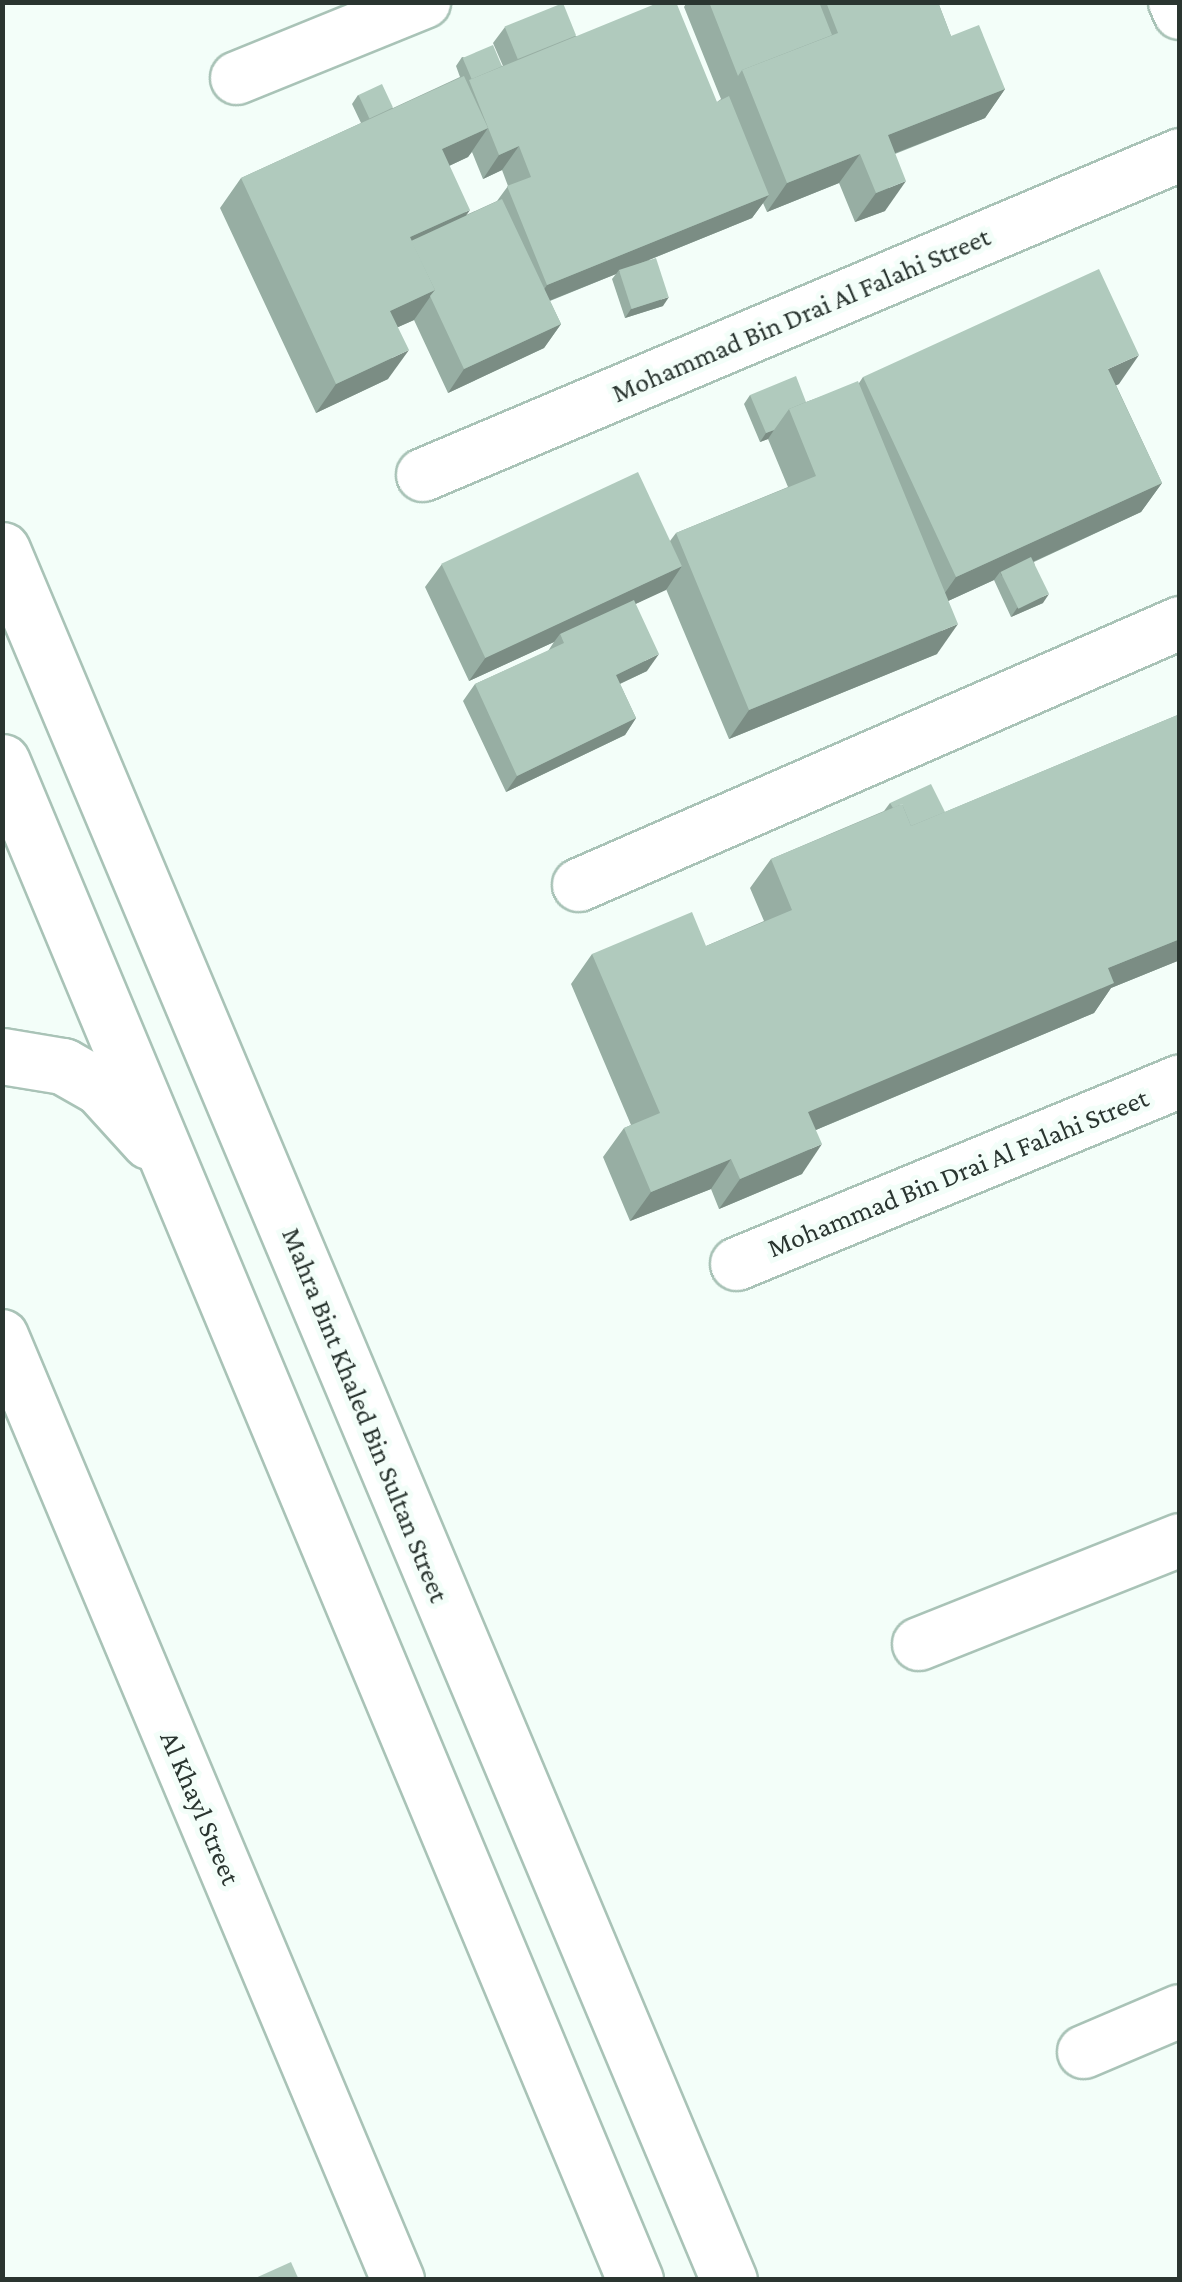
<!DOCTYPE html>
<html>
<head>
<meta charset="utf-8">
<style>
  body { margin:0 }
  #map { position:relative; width:1182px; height:2282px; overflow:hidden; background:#f3fef9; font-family:"Crimson Pro",serif }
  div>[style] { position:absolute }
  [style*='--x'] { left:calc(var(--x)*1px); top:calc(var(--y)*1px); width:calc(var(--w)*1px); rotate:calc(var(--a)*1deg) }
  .roads { filter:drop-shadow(2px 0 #a9c3b7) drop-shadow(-2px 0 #a9c3b7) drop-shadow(0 2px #a9c3b7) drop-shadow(0 -2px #a9c3b7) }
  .street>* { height:52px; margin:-26px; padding:0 26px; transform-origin:26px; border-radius:26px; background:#fff }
  .secondary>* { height:55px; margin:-27.5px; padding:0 27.5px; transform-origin:27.5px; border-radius:27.5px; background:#fff }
  .wall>* { inset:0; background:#97aea3 }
  .shaded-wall>* { inset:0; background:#7b8d84 }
  .building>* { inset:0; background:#b0cabd; transform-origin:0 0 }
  span { translate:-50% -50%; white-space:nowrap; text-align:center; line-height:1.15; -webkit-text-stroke:10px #f3fef9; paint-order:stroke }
  .street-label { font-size:28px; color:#2a3530 }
  .frame { position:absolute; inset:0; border:5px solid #2a3530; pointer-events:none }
</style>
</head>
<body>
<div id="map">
  <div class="roads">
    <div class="street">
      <i style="--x:1175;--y:2;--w:12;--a:66"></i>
      <i style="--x:237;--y:78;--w:202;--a:-22.1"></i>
      <i style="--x:423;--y:475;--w:822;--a:-22.91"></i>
      <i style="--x:579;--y:885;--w:656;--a:-23.55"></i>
      <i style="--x:737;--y:1264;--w:479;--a:-22.4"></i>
      <i style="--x:2;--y:1336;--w:1024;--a:67.24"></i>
      <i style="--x:919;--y:1644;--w:281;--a:-21.7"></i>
      <i style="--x:1084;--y:2052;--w:104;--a:-23.1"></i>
    </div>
    <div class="secondary">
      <i style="--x:2;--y:550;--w:1877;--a:67.21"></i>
      <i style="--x:2;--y:762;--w:1645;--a:67.36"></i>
      <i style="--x:2;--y:1056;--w:62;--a:9.3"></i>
      <i style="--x:63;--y:1066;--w:43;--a:29.6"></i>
      <i style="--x:100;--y:1087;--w:73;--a:47.8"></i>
    </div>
  </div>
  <div class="wall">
    <i style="clip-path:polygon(evenodd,687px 2px,938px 2px,951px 36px,1005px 89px,985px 118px,895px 154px,885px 211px,855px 222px,839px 183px,767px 212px,763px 203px,752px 218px,649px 260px,663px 306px,625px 318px,612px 279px,616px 274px,550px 301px,561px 324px,544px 348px,448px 393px,414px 320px,398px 327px,388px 379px,316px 413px,220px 208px,241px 178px,361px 123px,352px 104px,358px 95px,393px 108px,460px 77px,456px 66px,462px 57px,503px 66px,493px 43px,505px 27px,576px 36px,717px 102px,721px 99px,684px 7px,687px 2px,472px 152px,483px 179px,502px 170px,508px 186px,497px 201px,466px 215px,449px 166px,468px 157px,472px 152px)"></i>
    <i style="clip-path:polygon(863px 377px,1119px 384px,1116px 385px,1162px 483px,1141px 512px,1034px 562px,1043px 603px,1011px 617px,994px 580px,948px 601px,937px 654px,729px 739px,666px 589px,635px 604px,647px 671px,620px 684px,636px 718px,625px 735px,506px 792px,463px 701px,475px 684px,548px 651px,554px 642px,469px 681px,425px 587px,442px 564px,670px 541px,676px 533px,788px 487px,768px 439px,760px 442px,744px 404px,750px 395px,806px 402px,859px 383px)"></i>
    <i style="clip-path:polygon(1180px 714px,1180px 960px,1111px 988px,1094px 1013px,816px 1130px,802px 1174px,719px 1209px,711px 1189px,630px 1221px,603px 1157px,624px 1128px,631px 1125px,571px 984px,592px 954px,706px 946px,764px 921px,750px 888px,771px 859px,884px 811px,890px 803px,945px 812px)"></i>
  </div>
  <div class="shaded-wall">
    <i style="clip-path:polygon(1005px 89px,985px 118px,867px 164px,888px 135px)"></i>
    <i style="clip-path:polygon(488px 128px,468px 157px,421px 179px,442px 149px)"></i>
    <i style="clip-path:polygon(519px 146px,502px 170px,483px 179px,499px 155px)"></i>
    <i style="clip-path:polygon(860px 154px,839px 183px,767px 212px,787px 183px)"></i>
    <i style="clip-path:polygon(906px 181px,885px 211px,855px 222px,876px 193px)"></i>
    <i style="clip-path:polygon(769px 195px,752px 218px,619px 272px,619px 270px,616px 274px,531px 308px,547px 285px)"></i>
    <i style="clip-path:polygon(470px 210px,449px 240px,412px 256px,410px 237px)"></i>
    <i style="clip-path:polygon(435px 290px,414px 320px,369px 340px,390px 311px)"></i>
    <i style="clip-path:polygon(669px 297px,663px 306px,625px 318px,631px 309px)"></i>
    <i style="clip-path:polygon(561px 324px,544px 348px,448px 393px,464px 369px)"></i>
    <i style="clip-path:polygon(409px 350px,388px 379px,316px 413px,336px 384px)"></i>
    <i style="clip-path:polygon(1139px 355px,1119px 384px,1088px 398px,1108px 369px)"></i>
    <i style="clip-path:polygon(774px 430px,768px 439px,760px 442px,766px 433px)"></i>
    <i style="clip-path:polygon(1162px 483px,1141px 512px,1002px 576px,1000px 572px,994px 580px,935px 607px,956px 577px)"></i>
    <i style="clip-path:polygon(682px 566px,666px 590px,562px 638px,560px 634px,554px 642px,469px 681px,486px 657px)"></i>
    <i style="clip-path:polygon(1049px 594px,1043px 603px,1011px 617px,1017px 608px)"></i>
    <i style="clip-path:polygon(958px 624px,937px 654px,729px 739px,749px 710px)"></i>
    <i style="clip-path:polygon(659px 654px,647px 671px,604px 691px,616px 675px)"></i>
    <i style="clip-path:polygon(636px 718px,625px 735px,506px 792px,517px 776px)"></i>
    <i style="clip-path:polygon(1180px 939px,1180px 960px,1111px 988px,1094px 1013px,787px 1142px,808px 1112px,1108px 968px)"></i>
    <i style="clip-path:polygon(822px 1144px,802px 1174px,719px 1209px,740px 1179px)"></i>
    <i style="clip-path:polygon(731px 1159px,711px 1189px,630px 1221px,651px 1192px)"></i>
  </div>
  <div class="building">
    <i style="clip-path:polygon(660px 2px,676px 2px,717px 102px,729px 96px,769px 195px,547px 285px,507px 186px,531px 177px,519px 146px,499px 155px,469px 80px)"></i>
    <i style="clip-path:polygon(709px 2px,819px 2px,832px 35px,742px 70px,738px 76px)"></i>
    <i style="clip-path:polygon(826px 2px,938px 2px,951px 36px,979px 25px,1005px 89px,888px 135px,906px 181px,876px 193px,860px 154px,787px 183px,742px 70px,838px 33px)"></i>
    <i style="left:563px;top:3px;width:35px;height:63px;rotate:68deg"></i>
    <i style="left:493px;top:45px;width:23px;height:33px;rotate:67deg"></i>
    <i style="clip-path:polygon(464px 76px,488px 128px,442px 149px,470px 210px,410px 237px,435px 290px,390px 311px,409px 350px,336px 384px,241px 178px)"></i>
    <i style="left:382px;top:84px;width:26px;height:26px;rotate:65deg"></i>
    <i style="clip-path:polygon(502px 199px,561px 324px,464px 369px,430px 296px,435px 290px,411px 241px)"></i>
    <i style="left:656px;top:258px;width:41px;height:39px;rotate:72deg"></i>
    <i style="clip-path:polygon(1099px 269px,1139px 355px,1108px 369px,1162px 483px,956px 577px,863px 377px)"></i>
    <i style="clip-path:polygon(796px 376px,806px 402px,789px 409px,774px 430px,766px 433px,750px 395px)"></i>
    <i style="clip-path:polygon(858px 381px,958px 624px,749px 710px,676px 533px,816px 476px,789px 409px)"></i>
    <i style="left:638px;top:472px;width:104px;height:217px;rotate:65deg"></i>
    <i style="left:1031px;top:557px;width:41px;height:34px;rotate:64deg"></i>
    <i style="clip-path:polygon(634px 600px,659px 654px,616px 675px,636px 718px,517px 776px,475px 684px,564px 643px,560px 634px)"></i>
    <i style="clip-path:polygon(1180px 714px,1180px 939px,1108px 968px,1114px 983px,808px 1112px,822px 1144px,740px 1179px,731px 1159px,651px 1192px,624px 1128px,660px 1113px,592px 954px,692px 912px,706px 946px,792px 910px,771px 859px,902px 804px,911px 826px)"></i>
    <i style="clip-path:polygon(931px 784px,945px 812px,911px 826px,902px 804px,893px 808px,890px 803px)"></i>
    <i style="clip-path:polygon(291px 2262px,299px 2280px,251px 2280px)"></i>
  </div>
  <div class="street-label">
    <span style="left:801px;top:315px;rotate:-23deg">Mohammad Bin Drai Al Falahi Street</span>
    <span style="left:958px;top:1173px;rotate:-22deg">Mohammad Bin Drai Al Falahi Street</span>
    <span style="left:365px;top:1415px;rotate:68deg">Mahra Bint Khaled Bin Sultan Street</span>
    <span style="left:200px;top:1808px;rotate:67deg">Al Khayl Street</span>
  </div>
  <div class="frame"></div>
</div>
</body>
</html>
